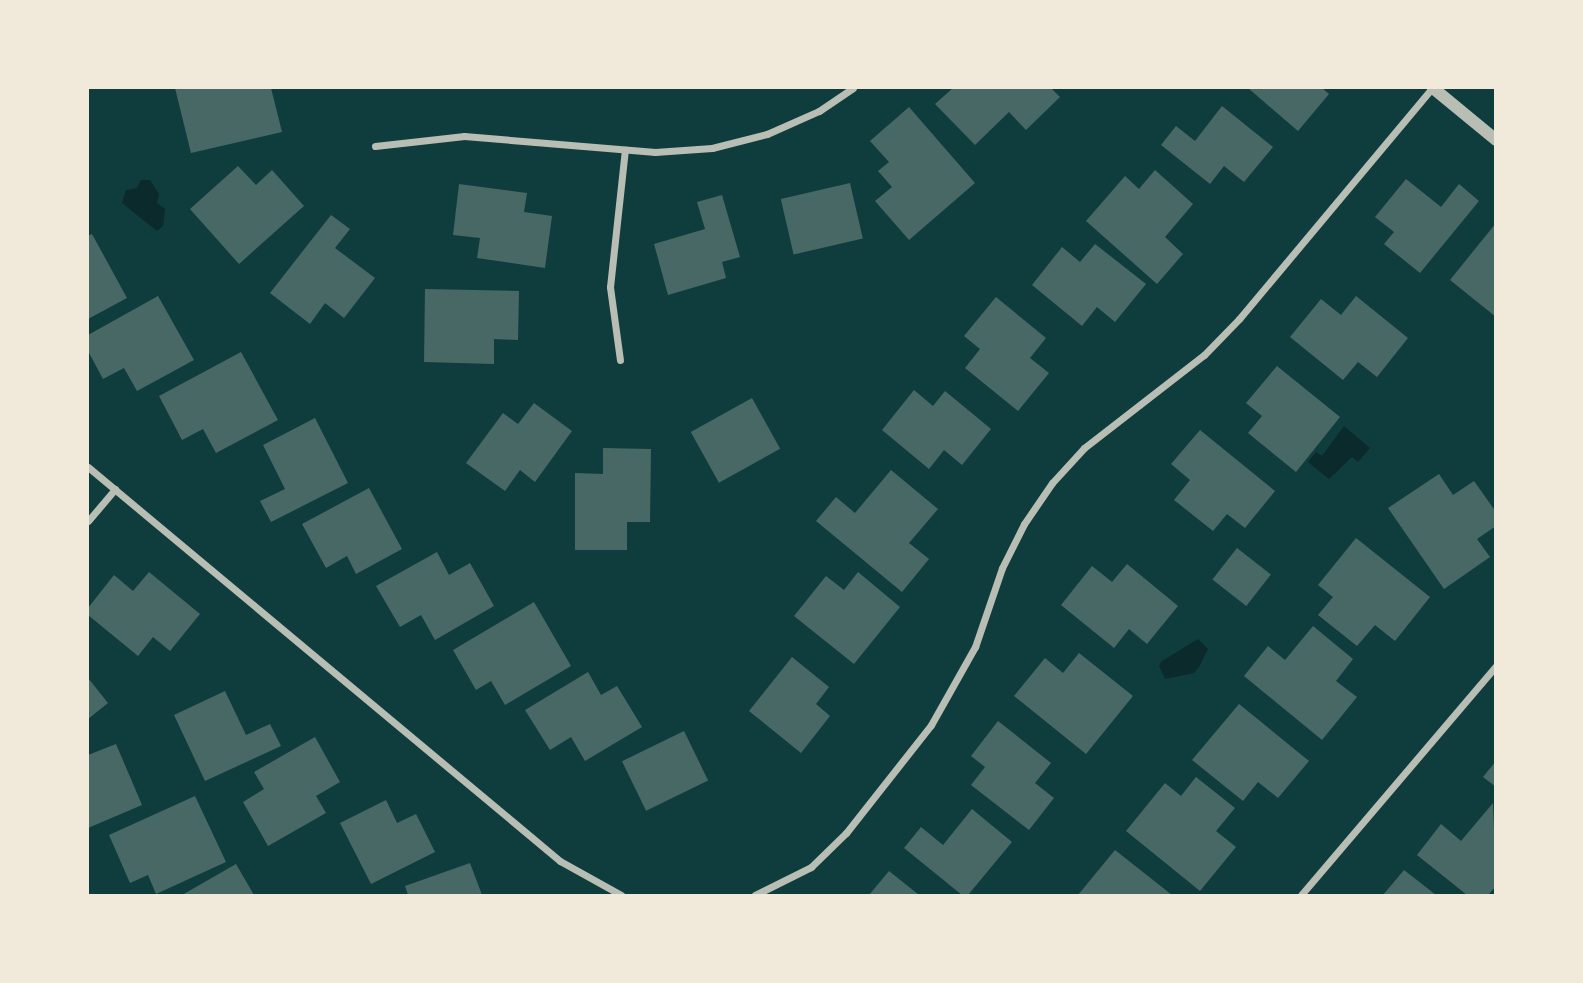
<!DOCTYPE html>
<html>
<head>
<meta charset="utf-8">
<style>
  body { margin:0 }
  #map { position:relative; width:1583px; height:983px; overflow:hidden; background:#0f3d3e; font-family:Jost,sans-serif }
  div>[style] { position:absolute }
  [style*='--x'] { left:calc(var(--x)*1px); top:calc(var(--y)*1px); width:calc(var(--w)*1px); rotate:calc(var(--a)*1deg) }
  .water>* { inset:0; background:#0a2a2b }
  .building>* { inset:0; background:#486865; transform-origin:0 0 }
  .minor>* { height:7px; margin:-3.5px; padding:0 3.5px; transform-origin:3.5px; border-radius:3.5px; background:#b8beb3 }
  .tertiary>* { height:12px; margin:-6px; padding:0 6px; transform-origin:6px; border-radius:6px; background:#b8beb3 }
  span { translate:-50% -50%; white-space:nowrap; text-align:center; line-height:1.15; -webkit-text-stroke:7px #f1e9da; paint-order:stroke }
  .frame { position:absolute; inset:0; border:89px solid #f1e9da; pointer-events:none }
</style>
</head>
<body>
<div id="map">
  <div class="water">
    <i style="clip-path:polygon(141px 180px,150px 180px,159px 194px,157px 203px,165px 209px,163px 226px,157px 231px,122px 203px,126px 190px,137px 188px)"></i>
    <i style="clip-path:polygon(1344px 426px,1370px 448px,1358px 462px,1352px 457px,1329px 479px,1308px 462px,1316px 452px,1322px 456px)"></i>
    <i style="clip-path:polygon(1198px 639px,1208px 649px,1199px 667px,1194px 673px,1165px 679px,1159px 666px,1162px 661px)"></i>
  </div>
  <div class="building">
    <i style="clip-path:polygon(175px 88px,271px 88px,282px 132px,191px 153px)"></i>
    <i style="clip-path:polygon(953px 88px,1051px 88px,1060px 97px,1026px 130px,1009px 112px,975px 145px,935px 104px)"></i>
    <i style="clip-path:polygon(1248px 88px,1322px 88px,1329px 94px,1298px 131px)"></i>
    <i style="clip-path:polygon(1222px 106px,1273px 147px,1244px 182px,1224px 166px,1210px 184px,1161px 145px,1176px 126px,1195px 141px)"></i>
    <i style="clip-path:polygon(909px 107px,975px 183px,909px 240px,875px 201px,892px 187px,878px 171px,889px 162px,870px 141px)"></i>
    <i style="clip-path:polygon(238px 166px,256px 185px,272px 170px,304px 206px,239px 264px,190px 209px)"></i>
    <i style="clip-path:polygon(1155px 170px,1193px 204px,1165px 237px,1183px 254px,1157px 284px,1086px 221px,1125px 176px,1139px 189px)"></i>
    <i style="clip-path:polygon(1406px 179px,1441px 207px,1459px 184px,1479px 201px,1420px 273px,1384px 244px,1394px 232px,1375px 217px)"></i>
    <i style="left:850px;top:183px;width:57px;height:71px;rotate:77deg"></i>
    <i style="clip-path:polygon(459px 184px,527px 193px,524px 212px,552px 216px,545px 268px,477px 258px,480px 238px,453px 235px)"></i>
    <i style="clip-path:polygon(722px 195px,740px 257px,722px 262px,726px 278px,668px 295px,654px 244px,705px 229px,697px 202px)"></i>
    <i style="clip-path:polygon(331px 215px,350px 229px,335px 248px,375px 278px,344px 318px,325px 303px,310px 324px,270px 293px)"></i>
    <i style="clip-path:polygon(1496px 223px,1496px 317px,1450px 280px)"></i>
    <i style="clip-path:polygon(92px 234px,127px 298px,88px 319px,88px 236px)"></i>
    <i style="clip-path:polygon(1095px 244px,1146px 284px,1115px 322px,1097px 307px,1082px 326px,1032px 285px,1062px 247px,1080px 262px)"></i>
    <i style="clip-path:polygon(425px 289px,519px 291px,518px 340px,494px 339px,494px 364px,424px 362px)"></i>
    <i style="clip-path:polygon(158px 296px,194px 360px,137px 391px,124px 368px,103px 379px,88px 351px,88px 335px)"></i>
    <i style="clip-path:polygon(1356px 296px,1408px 338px,1377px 377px,1358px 362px,1343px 380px,1290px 337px,1321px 299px,1341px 315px)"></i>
    <i style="clip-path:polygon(996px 297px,1046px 338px,1030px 358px,1049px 373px,1018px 411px,965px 368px,980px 349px,964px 336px)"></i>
    <i style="clip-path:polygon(241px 352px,278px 420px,216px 453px,203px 429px,182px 440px,159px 396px)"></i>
    <i style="clip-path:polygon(1277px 366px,1340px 417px,1296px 472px,1248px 433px,1262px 416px,1246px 403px)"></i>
    <i style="clip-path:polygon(914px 390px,933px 406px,945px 391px,991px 429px,962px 465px,944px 450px,929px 469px,882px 430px)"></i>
    <i style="left:752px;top:398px;width:58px;height:70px;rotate:61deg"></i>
    <i style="clip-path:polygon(534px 403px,572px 431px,535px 482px,520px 470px,505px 491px,466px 463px,503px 413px,518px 424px)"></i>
    <i style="clip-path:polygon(315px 418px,348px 483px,271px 522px,260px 501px,285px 489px,263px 445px)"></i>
    <i style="clip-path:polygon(1200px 430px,1275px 491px,1245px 528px,1227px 514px,1213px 531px,1174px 500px,1190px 480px,1171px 464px)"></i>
    <i style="clip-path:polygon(603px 448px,651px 449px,650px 522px,627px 522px,627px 550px,575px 550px,575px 473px,603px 474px)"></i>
    <i style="clip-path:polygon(891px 470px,938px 509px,909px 543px,929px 559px,902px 592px,816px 521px,836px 497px,855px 513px)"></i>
    <i style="clip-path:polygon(1439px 474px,1453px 495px,1474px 481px,1496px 512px,1496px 526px,1477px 539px,1490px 557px,1444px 589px,1388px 508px)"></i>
    <i style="clip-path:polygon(369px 488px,402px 549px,356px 574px,347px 556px,326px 568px,302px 524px)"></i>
    <i style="clip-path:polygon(1356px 538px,1430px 597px,1395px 641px,1375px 625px,1357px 646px,1318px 615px,1333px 597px,1318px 585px)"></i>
    <i style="left:1237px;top:548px;width:43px;height:40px;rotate:38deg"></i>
    <i style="clip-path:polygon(437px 552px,449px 575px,470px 563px,494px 606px,435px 640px,421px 615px,400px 627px,376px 586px)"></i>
    <i style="clip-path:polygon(1127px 564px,1178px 606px,1147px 644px,1129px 629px,1114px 648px,1061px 605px,1092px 566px,1112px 582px)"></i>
    <i style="clip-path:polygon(149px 572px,200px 614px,170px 651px,153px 637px,138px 656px,88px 615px,88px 608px,114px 575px,133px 591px)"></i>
    <i style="clip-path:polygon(858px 572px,900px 607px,854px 664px,794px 616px,826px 576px,844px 590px)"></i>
    <i style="clip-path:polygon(534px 602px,571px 666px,505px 705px,491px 681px,476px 690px,453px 650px)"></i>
    <i style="clip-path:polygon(1313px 626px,1353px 659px,1336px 681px,1357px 697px,1322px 740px,1244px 676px,1268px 646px,1285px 660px)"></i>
    <i style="clip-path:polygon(1079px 653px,1133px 696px,1086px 754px,1014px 696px,1045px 658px,1063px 673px)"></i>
    <i style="clip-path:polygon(792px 657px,829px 687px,816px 704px,830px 716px,801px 753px,749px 711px)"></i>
    <i style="clip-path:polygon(588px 672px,601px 695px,617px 686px,642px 727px,585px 761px,571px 737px,550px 750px,525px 710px)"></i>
    <i style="clip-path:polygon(88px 678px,108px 703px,88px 719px)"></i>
    <i style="clip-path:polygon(225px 691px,246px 735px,270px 724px,281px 746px,205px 781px,174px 715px)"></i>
    <i style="clip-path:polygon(1239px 704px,1309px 761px,1278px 798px,1258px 782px,1243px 801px,1192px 760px)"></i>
    <i style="clip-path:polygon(998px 721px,1051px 763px,1035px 783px,1054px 798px,1029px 830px,971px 785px,985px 767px,971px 756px)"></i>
    <i style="left:684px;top:731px;width:55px;height:69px;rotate:64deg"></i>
    <i style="clip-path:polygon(315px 737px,340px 782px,316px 796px,326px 813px,268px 846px,243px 802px,264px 789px,254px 772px)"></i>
    <i style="clip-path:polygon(116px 744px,142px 805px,88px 828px,88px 755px)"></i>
    <i style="clip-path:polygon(1496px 761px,1496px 787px,1483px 777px)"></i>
    <i style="clip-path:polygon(1196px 777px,1235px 808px,1216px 831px,1236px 847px,1200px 891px,1126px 831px,1165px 783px,1181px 796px)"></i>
    <i style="clip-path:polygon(195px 796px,226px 862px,156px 894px,148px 875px,130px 883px,109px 835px)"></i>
    <i style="clip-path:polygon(386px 800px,397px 823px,416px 814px,435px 852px,371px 884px,340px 823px)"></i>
    <i style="clip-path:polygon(1493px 803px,1496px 886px,1488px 895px,1467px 895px,1417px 855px,1441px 824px,1461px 841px)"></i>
    <i style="clip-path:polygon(972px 809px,1012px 842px,968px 895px,962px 895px,904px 848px,921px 827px,943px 845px)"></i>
    <i style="clip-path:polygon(1115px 850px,1172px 895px,1078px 895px)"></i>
    <i style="clip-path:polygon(470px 863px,482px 895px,408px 895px,405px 886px)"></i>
    <i style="clip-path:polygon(236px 864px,254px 895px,182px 895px)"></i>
    <i style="clip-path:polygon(1404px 870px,1436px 895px,1383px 895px)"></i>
    <i style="clip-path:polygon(889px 871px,919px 895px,869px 895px)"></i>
  </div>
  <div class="minor">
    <i style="--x:375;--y:146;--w:90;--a:-6.4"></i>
    <i style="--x:464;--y:136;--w:192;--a:4.8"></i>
    <i style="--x:655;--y:152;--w:57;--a:-4"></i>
    <i style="--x:712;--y:148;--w:57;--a:-14.3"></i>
    <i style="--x:767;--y:134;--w:57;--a:-23.9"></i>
    <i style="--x:819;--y:111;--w:41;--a:-34.1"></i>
    <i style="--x:620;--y:360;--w:74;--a:-97.8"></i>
    <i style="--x:610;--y:287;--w:138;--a:-83.8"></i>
    <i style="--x:88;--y:467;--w:615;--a:39.85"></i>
    <i style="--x:560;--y:861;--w:70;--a:29.1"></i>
    <i style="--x:88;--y:521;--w:42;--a:-49.8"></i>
    <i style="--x:755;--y:895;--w:63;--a:-26.6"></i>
    <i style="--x:811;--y:867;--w:49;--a:-44.2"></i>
    <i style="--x:846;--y:833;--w:137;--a:-51.8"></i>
    <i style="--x:931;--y:725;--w:90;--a:-60.6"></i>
    <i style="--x:975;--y:647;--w:83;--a:-71.1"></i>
    <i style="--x:1002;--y:568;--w:49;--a:-63.4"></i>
    <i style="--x:1024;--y:524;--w:50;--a:-55.7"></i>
    <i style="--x:1052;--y:483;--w:47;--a:-47.6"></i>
    <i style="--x:1084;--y:448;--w:152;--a:-37.8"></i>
    <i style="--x:1204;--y:355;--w:50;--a:-45.8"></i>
    <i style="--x:1239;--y:319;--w:301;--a:-50.1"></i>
    <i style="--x:1301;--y:895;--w:301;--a:-49.6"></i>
  </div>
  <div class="tertiary">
    <i style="--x:1433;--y:88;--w:82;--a:39.5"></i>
  </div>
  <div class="frame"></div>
</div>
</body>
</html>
